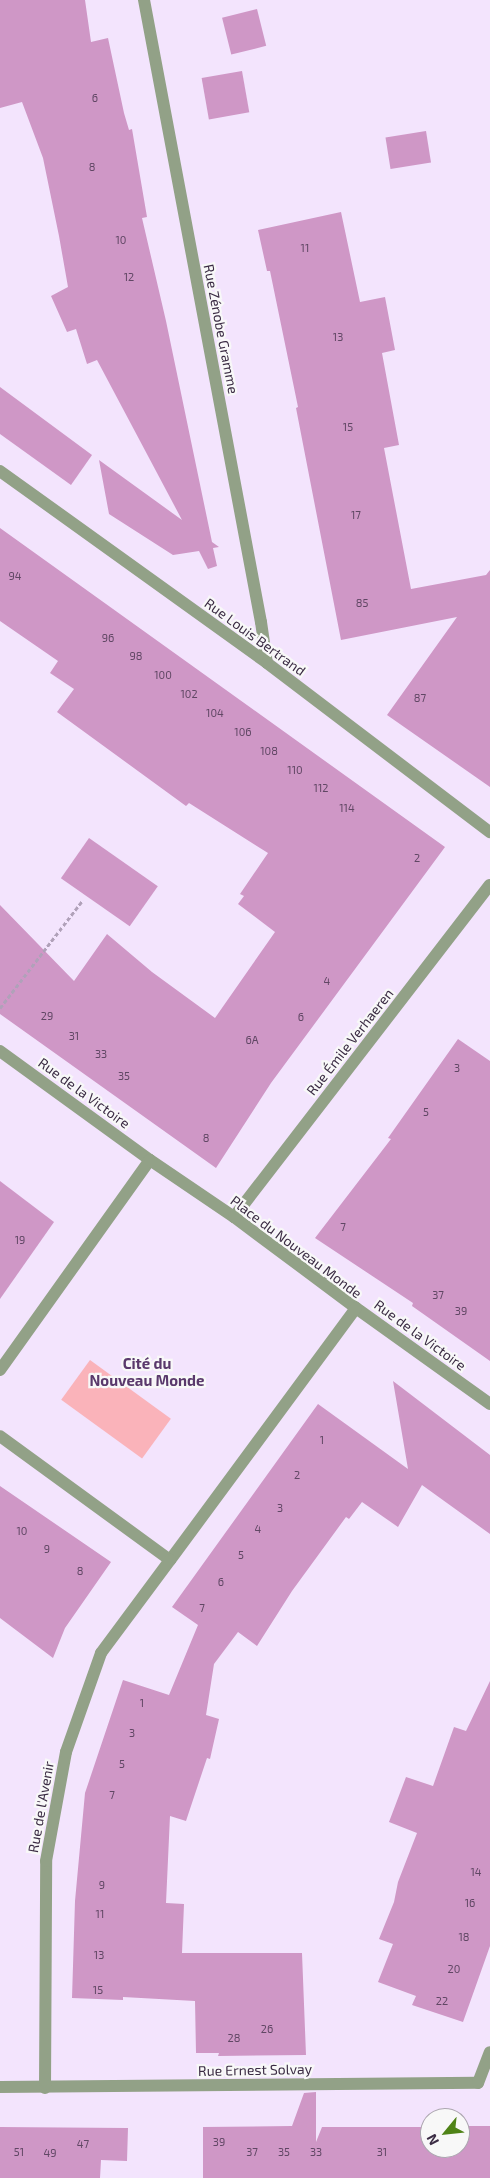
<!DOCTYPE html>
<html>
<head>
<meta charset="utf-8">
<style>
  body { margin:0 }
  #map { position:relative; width:490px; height:2178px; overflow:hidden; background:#f3e4fd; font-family:"Exo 2",sans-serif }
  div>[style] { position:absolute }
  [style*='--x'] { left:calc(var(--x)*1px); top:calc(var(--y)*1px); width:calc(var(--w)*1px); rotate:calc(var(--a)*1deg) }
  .green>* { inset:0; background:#fab3ba; transform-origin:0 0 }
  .building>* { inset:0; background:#cf97c6; transform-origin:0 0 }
  .path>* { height:3px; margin-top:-1.5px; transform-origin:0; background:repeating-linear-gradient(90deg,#b0a1b9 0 4px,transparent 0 6.5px) }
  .minor>* { height:12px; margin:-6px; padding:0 6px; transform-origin:6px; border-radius:6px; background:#92a187 }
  span { translate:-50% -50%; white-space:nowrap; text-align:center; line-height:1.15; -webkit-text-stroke:4.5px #f8f8f8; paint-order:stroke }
  .number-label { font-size:11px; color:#604764 }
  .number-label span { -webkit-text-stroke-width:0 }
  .street-label { font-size:14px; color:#3b2c44 }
  .neighbourhood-label { font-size:15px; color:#5a396c; font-weight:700 }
  .north { position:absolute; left:420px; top:2108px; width:50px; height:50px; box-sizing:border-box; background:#f8f8f8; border:1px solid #aca6b0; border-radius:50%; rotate:242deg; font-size:14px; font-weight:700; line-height:20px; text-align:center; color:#3b2c44 }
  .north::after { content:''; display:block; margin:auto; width:18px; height:22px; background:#4f8317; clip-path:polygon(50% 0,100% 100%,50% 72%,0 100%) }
</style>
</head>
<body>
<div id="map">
  <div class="green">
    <i style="left:90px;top:1360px;width:100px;height:49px;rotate:36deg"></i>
  </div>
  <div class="building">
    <i style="clip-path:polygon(0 0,85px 0,91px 42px,108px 38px,124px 113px,129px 130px,132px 129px,147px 217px,142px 218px,166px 321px,212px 542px,219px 547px,213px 548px,217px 566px,208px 569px,199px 551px,173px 555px,109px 514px,99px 460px,182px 520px,97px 360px,87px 364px,76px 329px,67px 332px,51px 296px,68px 287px,59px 236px,43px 158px,22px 102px,0 108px)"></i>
    <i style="left:257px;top:9px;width:38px;height:36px;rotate:76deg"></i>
    <i style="left:242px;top:71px;width:42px;height:41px;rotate:80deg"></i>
    <i style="left:426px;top:131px;width:32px;height:41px;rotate:81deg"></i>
    <i style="clip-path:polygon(341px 212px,360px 302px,385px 297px,395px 350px,382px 353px,399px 445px,384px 448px,411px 589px,486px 575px,490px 570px,490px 787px,387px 715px,457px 617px,341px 640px,296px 408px,298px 407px,270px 271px,267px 271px,258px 230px)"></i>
    <i style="clip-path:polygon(0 387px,92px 455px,71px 485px,0 434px)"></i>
    <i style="clip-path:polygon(0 528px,445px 847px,271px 1083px,216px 1168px,0 1014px,0 905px,74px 981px,107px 934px,152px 972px,215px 1018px,275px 932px,238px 904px,244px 896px,240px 894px,268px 853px,189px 803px,186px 806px,57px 712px,74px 689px,50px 673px,58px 661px,0 621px)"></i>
    <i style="left:89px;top:838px;width:84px;height:49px;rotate:35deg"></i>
    <i style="clip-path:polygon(458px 1039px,490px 1061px,490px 1361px,412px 1306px,413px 1303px,315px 1238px,391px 1139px,388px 1138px)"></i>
    <i style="clip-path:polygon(0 1181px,54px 1222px,0 1299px)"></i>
    <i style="clip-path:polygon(393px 1381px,490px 1455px,490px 1534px,422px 1485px,398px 1527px,362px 1502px,349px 1519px,346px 1517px,292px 1591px,257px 1646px,238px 1632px,214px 1664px,206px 1715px,219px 1719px,210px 1759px,207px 1758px,186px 1821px,170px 1816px,166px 1903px,184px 1904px,182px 1953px,302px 1953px,306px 2055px,218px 2056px,219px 2053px,196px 2053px,195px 2001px,123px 1997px,123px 2000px,72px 1998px,75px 1901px,85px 1793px,123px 1680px,169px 1695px,198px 1625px,172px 1607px,318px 1404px,408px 1469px)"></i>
    <i style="clip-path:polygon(0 1486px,111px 1562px,65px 1628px,53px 1658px,0 1618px)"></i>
    <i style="clip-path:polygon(490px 1681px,490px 1946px,463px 2022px,412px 2005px,416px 1996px,378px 1982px,393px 1944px,379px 1939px,394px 1902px,398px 1882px,417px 1833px,389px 1822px,406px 1777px,433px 1786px,454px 1727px,466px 1731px)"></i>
    <i style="clip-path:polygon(316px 2092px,316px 2142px,322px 2127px,430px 2127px,430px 2148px,460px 2148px,460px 2126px,490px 2126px,490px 2178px,203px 2178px,203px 2127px,292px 2126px,304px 2093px)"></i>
    <i style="clip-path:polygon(0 2127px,128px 2128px,127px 2161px,101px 2160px,100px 2178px,0 2178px)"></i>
  </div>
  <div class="path">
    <i style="--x:0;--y:1008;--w:136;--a:-52.5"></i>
  </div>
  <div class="minor">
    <i style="--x:144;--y:0;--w:633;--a:79.35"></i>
    <i style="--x:261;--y:622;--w:41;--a:81.7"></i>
    <i style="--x:0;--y:471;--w:329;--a:35.7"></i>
    <i style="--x:267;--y:663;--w:280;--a:37.2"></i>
    <i style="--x:0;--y:1051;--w:185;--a:36"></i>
    <i style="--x:234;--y:1217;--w:419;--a:-52.4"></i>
    <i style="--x:356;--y:1308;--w:165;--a:35.6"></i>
    <i style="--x:0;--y:1370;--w:258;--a:-54.5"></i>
    <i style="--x:150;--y:1160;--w:102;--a:34.2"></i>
    <i style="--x:234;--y:1217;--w:152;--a:36.7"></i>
    <i style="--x:356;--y:1308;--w:313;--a:126.4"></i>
    <i style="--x:170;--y:1560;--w:210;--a:-143.9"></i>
    <i style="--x:0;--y:2087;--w:478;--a:-0.5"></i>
    <i style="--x:478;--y:2083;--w:33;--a:-69"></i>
    <i style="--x:45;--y:2088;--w:227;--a:-89.7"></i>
    <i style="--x:46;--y:1861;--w:111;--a:-79.6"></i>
    <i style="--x:66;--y:1752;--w:105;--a:-70.5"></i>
    <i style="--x:101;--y:1653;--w:116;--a:-53.4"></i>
  </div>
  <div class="number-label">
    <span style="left:95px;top:98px">6</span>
    <span style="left:92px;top:167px">8</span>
    <span style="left:121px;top:240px">10</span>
    <span style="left:305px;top:248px">11</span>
    <span style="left:129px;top:277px">12</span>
    <span style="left:338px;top:337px">13</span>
    <span style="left:348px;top:427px">15</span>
    <span style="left:356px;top:515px">17</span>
    <span style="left:15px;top:576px">94</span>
    <span style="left:362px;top:603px">85</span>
    <span style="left:108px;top:638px">96</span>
    <span style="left:136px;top:656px">98</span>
    <span style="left:163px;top:675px">100</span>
    <span style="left:189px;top:694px">102</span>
    <span style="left:420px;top:698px">87</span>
    <span style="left:215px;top:713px">104</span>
    <span style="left:243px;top:732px">106</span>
    <span style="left:269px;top:751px">108</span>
    <span style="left:295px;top:770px">110</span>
    <span style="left:321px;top:788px">112</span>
    <span style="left:347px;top:808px">114</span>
    <span style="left:417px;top:858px">2</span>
    <span style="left:327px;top:981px">4</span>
    <span style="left:47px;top:1016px">29</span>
    <span style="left:301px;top:1017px">6</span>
    <span style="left:74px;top:1036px">31</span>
    <span style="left:252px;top:1040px">6A</span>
    <span style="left:101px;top:1054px">33</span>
    <span style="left:457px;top:1068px">3</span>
    <span style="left:124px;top:1076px">35</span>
    <span style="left:426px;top:1112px">5</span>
    <span style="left:206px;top:1138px">8</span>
    <span style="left:343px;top:1227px">7</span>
    <span style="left:20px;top:1240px">19</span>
    <span style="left:438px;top:1295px">37</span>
    <span style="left:461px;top:1311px">39</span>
    <span style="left:322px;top:1440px">1</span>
    <span style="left:297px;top:1475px">2</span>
    <span style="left:280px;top:1508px">3</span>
    <span style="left:258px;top:1529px">4</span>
    <span style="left:22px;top:1531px">10</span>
    <span style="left:47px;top:1549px">9</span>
    <span style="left:241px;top:1555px">5</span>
    <span style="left:80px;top:1571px">8</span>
    <span style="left:221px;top:1582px">6</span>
    <span style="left:202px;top:1608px">7</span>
    <span style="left:142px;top:1703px">1</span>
    <span style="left:132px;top:1733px">3</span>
    <span style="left:122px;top:1764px">5</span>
    <span style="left:112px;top:1795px">7</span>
    <span style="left:476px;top:1872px">14</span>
    <span style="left:102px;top:1885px">9</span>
    <span style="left:470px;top:1903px">16</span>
    <span style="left:100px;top:1914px">11</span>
    <span style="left:464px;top:1937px">18</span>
    <span style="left:99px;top:1955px">13</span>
    <span style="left:454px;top:1969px">20</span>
    <span style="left:98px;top:1990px">15</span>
    <span style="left:442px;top:2001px">22</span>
    <span style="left:267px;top:2029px">26</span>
    <span style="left:234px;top:2038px">28</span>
    <span style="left:219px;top:2142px">39</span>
    <span style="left:83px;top:2144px">47</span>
    <span style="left:19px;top:2152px">51</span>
    <span style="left:252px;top:2152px">37</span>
    <span style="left:284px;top:2152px">35</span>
    <span style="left:316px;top:2152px">33</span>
    <span style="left:382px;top:2152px">31</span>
    <span style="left:50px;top:2153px">49</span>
  </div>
  <div class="street-label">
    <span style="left:221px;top:329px;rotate:79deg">Rue Zénobe Gramme</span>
    <span style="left:255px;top:637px;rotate:36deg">Rue Louis Bertrand</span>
    <span style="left:350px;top:1042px;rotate:-52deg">Rue Émile Verhaeren</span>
    <span style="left:84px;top:1093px;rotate:36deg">Rue de la Victoire</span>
    <span style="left:296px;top:1247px;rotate:37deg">Place du Nouveau Monde</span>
    <span style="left:420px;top:1335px;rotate:36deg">Rue de la Victoire</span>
    <span style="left:41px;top:1807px;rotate:-80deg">Rue de l'Avenir</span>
    <span style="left:255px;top:2070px;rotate:-1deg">Rue Ernest Solvay</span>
  </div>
  <div class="neighbourhood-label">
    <span style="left:147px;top:1372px">Cité du<br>Nouveau Monde</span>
  </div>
  <div class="north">N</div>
</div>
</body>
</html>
